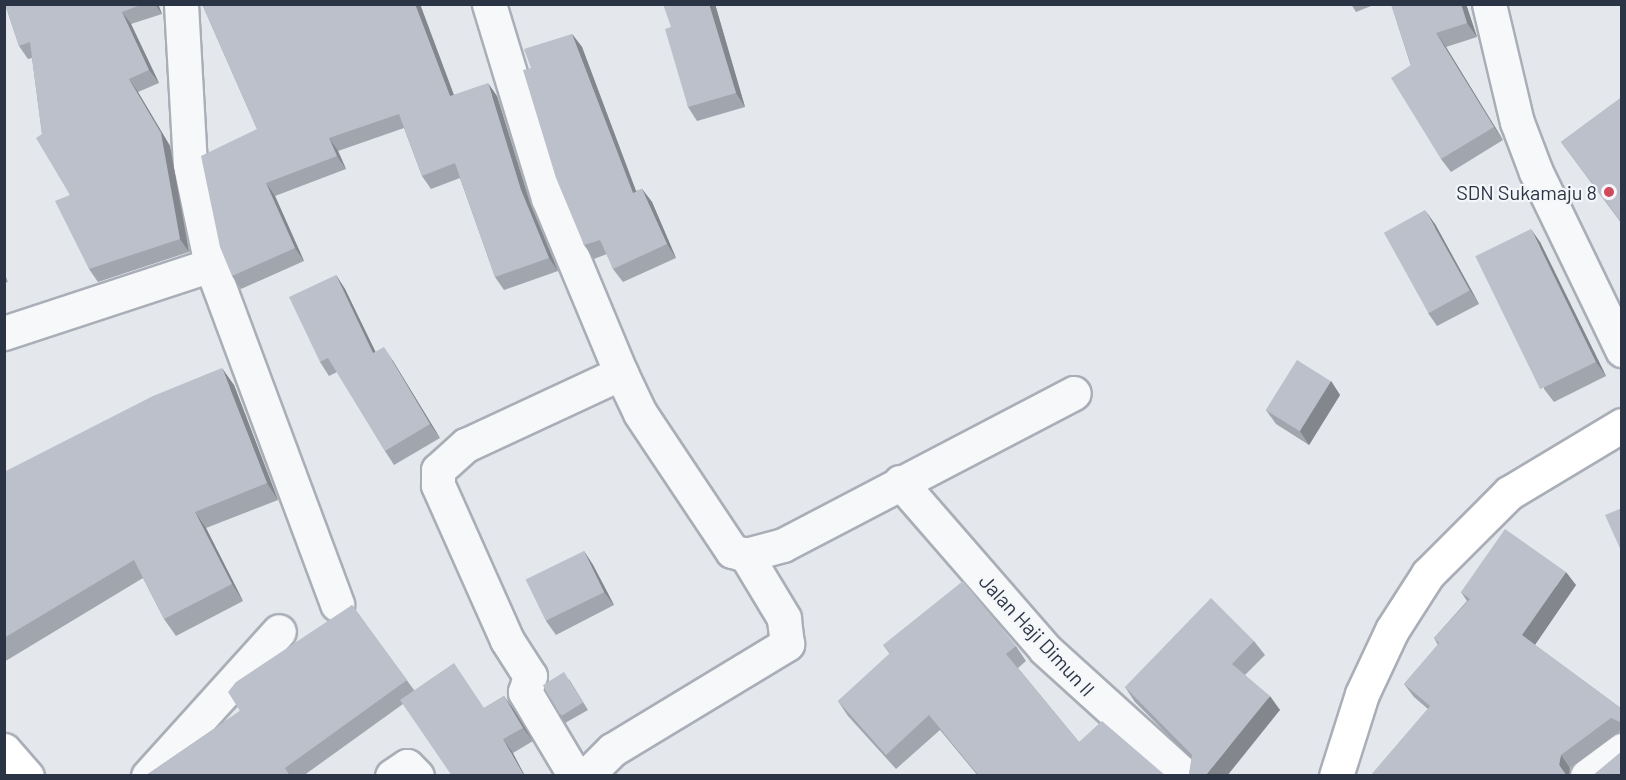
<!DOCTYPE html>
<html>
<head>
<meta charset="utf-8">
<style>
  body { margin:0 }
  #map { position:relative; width:1626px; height:780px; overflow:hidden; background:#e4e7ec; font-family:Barlow,sans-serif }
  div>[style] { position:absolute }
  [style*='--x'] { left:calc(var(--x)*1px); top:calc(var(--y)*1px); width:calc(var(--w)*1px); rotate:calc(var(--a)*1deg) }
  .roads { filter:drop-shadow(2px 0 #a9aeb7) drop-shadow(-2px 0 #a9aeb7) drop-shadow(0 2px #a9aeb7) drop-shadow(0 -2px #a9aeb7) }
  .street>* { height:33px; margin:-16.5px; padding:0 16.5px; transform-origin:16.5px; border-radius:16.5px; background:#f7f8fa }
  .secondary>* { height:33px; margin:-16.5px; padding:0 16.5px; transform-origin:16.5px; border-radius:16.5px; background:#fff }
  .wall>* { inset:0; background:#a1a5ae }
  .shaded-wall>* { inset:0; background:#83868d }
  .building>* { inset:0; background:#bbc0ca; transform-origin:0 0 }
  .dots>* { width:16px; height:16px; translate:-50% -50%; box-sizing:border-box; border:3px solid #f4f6f9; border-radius:50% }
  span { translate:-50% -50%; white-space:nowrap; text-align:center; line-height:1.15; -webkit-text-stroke:4.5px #f4f6f9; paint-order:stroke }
  .poi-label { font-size:20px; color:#2b3445 }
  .right { translate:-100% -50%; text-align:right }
  .street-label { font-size:20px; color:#2b3445 }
  .frame { position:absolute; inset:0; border:6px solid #2b3445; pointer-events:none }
</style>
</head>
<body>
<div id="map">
  <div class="roads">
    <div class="street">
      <i style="--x:181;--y:4;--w:161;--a:86.8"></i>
      <i style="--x:190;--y:165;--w:102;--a:78.1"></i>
      <i style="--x:211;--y:265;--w:362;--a:69.6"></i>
      <i style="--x:489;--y:4;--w:203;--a:73.1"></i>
      <i style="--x:548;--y:198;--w:190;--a:67.4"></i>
      <i style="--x:621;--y:373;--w:44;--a:64.6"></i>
      <i style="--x:640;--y:413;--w:166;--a:56.3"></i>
      <i style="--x:732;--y:551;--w:15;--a:16"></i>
      <i style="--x:746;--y:555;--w:38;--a:-15"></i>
      <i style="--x:783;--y:545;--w:328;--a:-27.6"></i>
      <i style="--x:1489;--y:4;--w:121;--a:76.7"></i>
      <i style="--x:1517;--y:122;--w:53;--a:69.2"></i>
      <i style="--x:1536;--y:172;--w:198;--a:64.2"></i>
      <i style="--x:4;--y:333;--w:218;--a:-18.2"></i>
      <i style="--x:900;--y:482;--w:221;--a:49"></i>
      <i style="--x:1045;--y:649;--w:189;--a:42.2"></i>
      <i style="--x:148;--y:776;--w:195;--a:-47.9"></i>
      <i style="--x:392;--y:776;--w:18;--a:-34"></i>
      <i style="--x:407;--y:766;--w:14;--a:45"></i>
      <i style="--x:575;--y:776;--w:98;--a:-120.8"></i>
      <i style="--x:525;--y:692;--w:17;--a:-73"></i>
      <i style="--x:530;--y:676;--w:43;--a:-122.6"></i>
      <i style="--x:507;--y:640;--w:170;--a:-114"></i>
      <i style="--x:438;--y:485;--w:15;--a:-90"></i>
      <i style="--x:438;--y:470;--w:38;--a:-42"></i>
      <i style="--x:466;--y:445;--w:171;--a:-24.9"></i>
      <i style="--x:586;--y:776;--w:37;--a:-45"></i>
      <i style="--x:612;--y:750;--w:205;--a:-31.2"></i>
      <i style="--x:787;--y:644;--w:26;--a:-97"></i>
      <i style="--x:784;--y:618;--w:74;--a:-121.1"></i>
      <i style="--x:1587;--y:776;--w:44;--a:-36.6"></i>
    </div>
    <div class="secondary">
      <i style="--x:4;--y:750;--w:35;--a:49"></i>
      <i style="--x:1336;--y:776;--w:86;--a:-72.4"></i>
      <i style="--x:1362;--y:694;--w:71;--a:-64.9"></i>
      <i style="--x:1392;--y:630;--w:67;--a:-57.3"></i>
      <i style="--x:1428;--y:574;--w:115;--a:-45"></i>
      <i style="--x:1509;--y:493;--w:132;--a:-31"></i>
    </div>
  </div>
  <div class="wall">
    <i style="clip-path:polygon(5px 4px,158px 4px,162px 14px,131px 24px,159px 83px,138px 92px,170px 146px,189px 252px,98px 282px,89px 269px,70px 195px,42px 134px,32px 58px,28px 59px,19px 46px)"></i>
    <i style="clip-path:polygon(202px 4px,420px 4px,454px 95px,497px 96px,530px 203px,558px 271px,504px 290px,495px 277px,460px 178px,431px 189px,422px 176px,404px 128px,338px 151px,346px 169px,275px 196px,304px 261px,241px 289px,232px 276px,257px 129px)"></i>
    <i style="clip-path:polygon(715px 4px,745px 107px,697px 121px,688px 107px,671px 27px)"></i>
    <i style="clip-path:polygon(1351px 4px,1376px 4px,1356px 12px)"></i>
    <i style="clip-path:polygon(1391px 4px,1466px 4px,1477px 37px,1446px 47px,1503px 140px,1451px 172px,1441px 159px)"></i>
    <i style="clip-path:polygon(572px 34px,582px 47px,636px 191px,642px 189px,652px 202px,676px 258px,623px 282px,613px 269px,607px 254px,594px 259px,584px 245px,531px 68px)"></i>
    <i style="clip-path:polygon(1622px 97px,1622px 224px,1561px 142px)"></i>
    <i style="clip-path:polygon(1435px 224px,1479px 304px,1437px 326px,1428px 313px)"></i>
    <i style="clip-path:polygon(1540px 242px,1606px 376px,1554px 402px,1544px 389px)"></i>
    <i style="clip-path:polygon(4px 272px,8px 282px,4px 283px)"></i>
    <i style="clip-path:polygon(336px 275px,345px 289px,375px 352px,393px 361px,440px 438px,394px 465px,385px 451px,337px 372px,329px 376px,320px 362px)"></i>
    <i style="clip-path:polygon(1331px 381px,1340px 395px,1309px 445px,1276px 424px,1266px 410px)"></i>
    <i style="clip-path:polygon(234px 385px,278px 500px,206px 528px,243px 601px,176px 636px,164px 619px,143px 578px,4px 662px,4px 472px)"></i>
    <i style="clip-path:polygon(584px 551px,593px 565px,614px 605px,556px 635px,546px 621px)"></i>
    <i style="clip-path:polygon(1576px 585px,1535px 645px,1622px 709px,1622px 732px,1620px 731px,1570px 768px,1428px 709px,1414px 697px,1404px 684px,1438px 645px,1434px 638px,1467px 601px,1461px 592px)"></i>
    <i style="clip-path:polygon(352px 605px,414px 690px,484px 708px,504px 696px,514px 710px,533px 741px,513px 753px,403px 704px,303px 776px,145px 776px,240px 711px)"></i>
    <i style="clip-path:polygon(1254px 641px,1265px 655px,1245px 675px,1280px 710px,1189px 774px,1192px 759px,1135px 702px,1125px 687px)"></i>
    <i style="clip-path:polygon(883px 645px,1016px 646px,1026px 661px,1018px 668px,1079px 742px,1166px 776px,978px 776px,940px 730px,896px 769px,848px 716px,838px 701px,890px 654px)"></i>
    <i style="clip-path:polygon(569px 679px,588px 710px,565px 723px,560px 716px)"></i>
  </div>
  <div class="shaded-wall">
    <i style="clip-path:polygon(155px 4px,158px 4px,162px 14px)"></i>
    <i style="clip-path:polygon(415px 4px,420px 4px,459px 109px,450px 96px)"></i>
    <i style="clip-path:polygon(709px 4px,715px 4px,745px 107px,736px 93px)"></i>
    <i style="clip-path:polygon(1461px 4px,1466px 4px,1477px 37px,1467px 23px)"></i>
    <i style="clip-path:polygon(122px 12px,131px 24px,159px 83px,149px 70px)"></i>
    <i style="clip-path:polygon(1436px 33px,1446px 47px,1503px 140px,1494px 127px)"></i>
    <i style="clip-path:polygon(572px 34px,582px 47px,642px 207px,633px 193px)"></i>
    <i style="clip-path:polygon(129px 79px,138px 92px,170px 146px,189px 252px,180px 239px)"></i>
    <i style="clip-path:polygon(488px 83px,497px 96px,530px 203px,558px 271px,549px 258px,521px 190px)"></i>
    <i style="clip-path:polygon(329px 138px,338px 151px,346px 169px,337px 156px)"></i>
    <i style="clip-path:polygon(266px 183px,275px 196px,304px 261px,295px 248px)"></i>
    <i style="clip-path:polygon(642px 189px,652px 202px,676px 258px,667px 244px)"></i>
    <i style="clip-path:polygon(1425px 210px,1435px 224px,1479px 304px,1470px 290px)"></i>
    <i style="clip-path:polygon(1531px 229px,1540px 242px,1606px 376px,1596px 362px)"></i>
    <i style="clip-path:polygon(336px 275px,345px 289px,383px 367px,373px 353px)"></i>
    <i style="clip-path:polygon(384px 347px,393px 361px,440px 438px,430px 424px)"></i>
    <i style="clip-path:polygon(222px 368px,234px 385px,278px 500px,267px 483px)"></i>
    <i style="clip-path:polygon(1331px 381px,1340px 395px,1309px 445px,1300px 431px)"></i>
    <i style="clip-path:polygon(195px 512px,206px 528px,243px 601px,232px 584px)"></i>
    <i style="clip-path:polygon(584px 551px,593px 565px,614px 605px,604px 592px)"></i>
    <i style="clip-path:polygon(1566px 572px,1576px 585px,1532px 649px,1522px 635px)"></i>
    <i style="clip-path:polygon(504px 696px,514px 710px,533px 741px,523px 728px)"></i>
    <i style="clip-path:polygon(1270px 696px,1280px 710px,1227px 776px,1205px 776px)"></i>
    <i style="clip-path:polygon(503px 739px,513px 753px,525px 776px,524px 776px)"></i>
    <i style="clip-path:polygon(1561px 755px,1570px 768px,1569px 776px,1566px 776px,1559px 765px)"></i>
  </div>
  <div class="building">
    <i style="clip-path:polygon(5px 4px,143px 4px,122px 12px,149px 70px,129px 79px,161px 133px,180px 239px,89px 269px,55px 201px,70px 195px,36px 138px,42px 134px,30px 42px,19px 46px)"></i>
    <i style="clip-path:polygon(202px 4px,415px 4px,450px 96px,488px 83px,521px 190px,549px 258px,495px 277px,455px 163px,422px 176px,399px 114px,329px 138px,337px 156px,266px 183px,295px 248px,232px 276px,220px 247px,201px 156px,257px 129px)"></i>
    <i style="clip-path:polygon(663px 4px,709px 4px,736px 93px,688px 107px,665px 29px,671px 27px)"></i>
    <i style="clip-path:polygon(1391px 4px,1461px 4px,1467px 23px,1436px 33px,1494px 127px,1441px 159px,1391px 78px,1411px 65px)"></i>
    <i style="clip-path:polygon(572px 34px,633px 193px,642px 189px,667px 244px,613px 269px,600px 240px,584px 245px,556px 178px,523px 70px,531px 68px,524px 49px)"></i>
    <i style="clip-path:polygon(1622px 97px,1622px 223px,1561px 142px)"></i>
    <i style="left:1425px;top:210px;width:92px;height:47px;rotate:61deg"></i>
    <i style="left:1531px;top:229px;width:148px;height:62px;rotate:64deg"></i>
    <i style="clip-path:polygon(336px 275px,373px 353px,384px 347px,430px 424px,385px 451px,328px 358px,320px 362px,289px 297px)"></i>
    <i style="left:1297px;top:360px;width:40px;height:59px;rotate:32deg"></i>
    <i style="clip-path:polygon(222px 368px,267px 483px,195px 512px,232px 584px,164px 619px,134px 560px,4px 638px,4px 472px,153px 396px)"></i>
    <i style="clip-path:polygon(1622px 508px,1622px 553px,1605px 515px)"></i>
    <i style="clip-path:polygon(1505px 529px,1566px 572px,1522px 635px,1622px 709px,1622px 723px,1611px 718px,1561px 755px,1559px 765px,1567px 776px,1370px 776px,1430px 706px,1404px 684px,1439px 643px,1434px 638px,1470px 599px,1461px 592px)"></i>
    <i style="left:584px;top:551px;width:46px;height:65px;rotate:64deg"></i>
    <i style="clip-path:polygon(963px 581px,1016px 646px,1006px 654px,1079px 742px,1102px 721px,1166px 776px,979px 776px,929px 715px,886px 755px,838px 701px,890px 653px,883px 645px)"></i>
    <i style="clip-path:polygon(1211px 598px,1254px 641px,1232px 664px,1270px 696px,1205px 776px,1184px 776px,1189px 774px,1192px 755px,1125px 687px)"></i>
    <i style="clip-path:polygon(352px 605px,407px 680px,285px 768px,290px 776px,145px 776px,240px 711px,228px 692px,236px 682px)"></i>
    <i style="clip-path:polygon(454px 663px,484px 708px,504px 696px,523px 728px,503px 739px,524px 776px,452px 776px,400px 700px)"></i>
    <i style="left:564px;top:672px;width:36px;height:25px;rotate:58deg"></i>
    <i style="clip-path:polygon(1622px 751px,1622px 776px,1592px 776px)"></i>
  </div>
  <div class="dots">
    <i style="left:1609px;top:192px;background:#d1495b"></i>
  </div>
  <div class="poi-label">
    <span class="right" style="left:1597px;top:192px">SDN Sukamaju 8</span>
  </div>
  <div class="street-label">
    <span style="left:1037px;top:635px;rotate:47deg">Jalan Haji Dimun II</span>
  </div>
  <div class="frame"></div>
</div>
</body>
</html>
